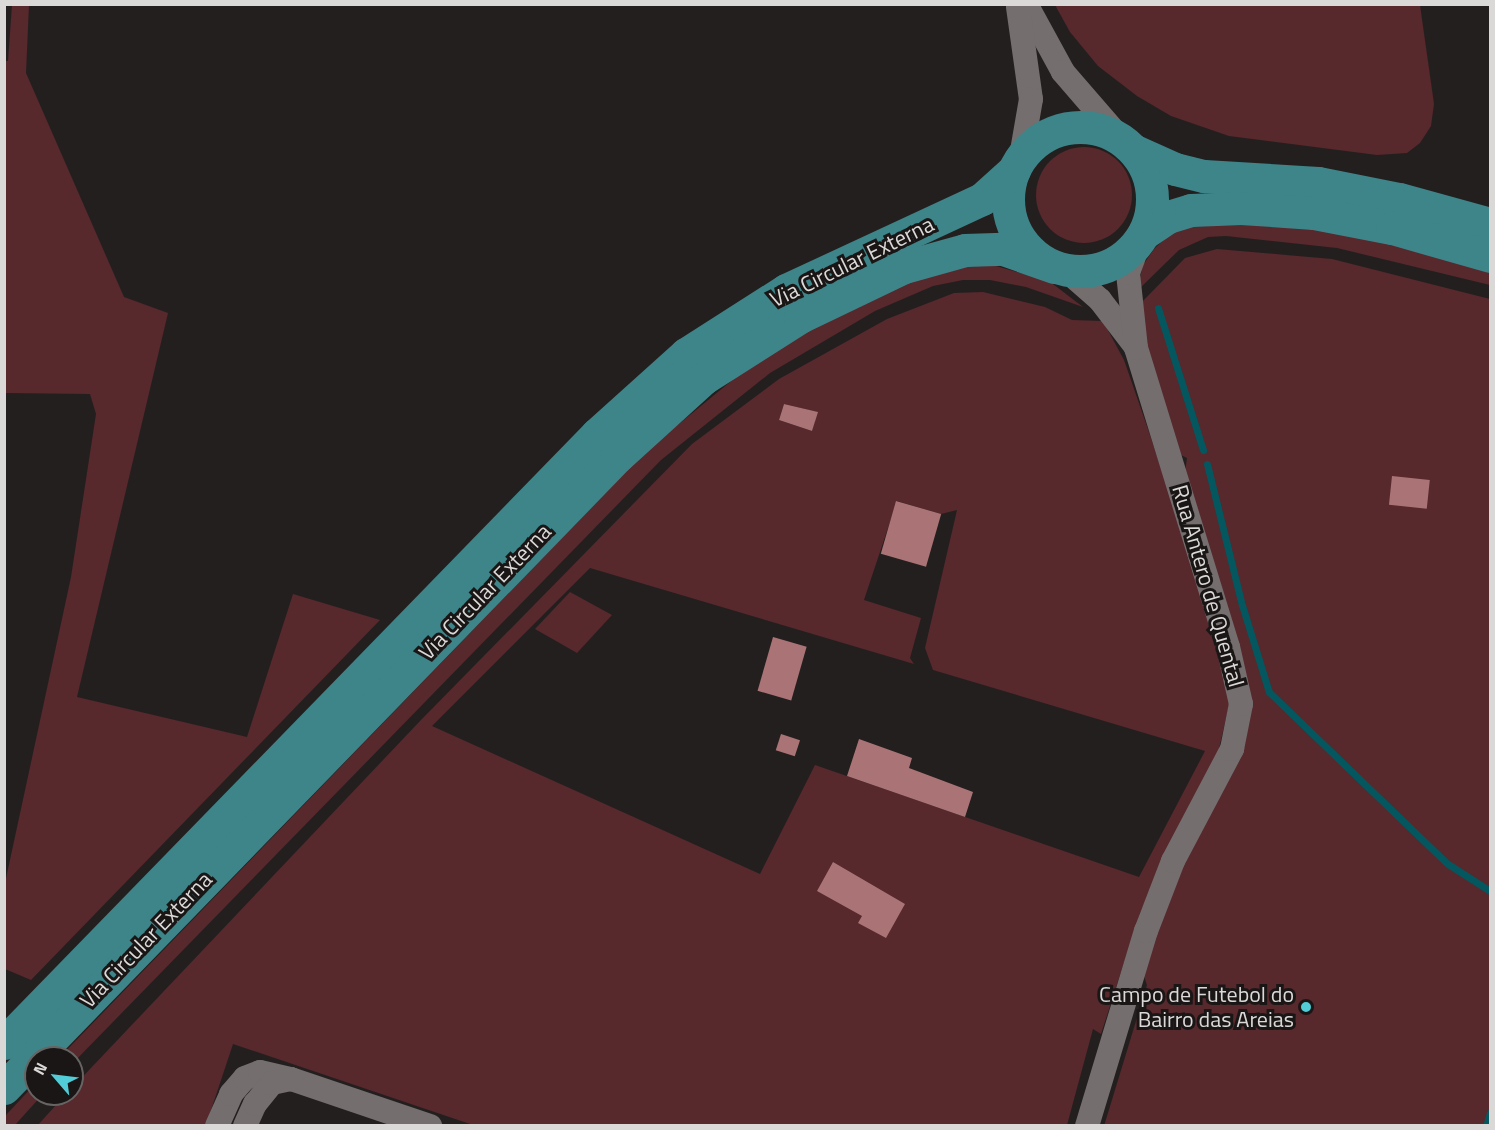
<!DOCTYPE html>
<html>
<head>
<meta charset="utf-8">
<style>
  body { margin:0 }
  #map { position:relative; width:1495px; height:1130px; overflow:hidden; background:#241f1f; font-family:"Titillium Web",sans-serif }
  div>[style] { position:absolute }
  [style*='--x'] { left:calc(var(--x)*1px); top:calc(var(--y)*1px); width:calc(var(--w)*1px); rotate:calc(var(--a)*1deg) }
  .green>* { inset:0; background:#57282c }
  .round { border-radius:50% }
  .stream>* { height:7px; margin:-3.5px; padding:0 3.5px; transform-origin:3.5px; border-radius:3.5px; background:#04575e }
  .building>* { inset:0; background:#aa7375; transform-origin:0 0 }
  .minor>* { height:24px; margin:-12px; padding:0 12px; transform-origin:12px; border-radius:12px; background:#746e6e }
  .primary>* { height:33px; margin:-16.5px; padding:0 16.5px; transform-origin:16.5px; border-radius:16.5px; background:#3e858a }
  .primary>.ring { margin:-16.5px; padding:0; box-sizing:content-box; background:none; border:33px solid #3e858a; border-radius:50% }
  .dots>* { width:16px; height:16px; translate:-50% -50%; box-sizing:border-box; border:3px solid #1a1616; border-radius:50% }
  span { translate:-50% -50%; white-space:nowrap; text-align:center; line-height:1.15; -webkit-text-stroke:6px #1a1616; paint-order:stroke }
  .street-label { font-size:22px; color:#dbd8d8 }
  .poi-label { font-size:22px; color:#dbd8d8 }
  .right { translate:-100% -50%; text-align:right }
  .frame { position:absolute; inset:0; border:6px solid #dbd8d8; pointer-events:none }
  .north { position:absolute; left:24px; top:1046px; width:60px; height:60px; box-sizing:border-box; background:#1a1616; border:2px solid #676464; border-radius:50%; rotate:298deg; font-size:16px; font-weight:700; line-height:24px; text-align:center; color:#dbd8d8 }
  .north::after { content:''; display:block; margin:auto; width:21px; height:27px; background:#52ccd6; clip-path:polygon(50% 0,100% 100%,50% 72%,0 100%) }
</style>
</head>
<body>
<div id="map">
  <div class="green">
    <i style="clip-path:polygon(12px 5px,29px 5px,26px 73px,124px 297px,168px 313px,77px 697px,247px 737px,293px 594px,380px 620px,31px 980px,5px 969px,5px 883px,71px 577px,96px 414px,90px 394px,5px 393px,4px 61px,8px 61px)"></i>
    <i style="clip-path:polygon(1055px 5px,1420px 5px,1434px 104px,1431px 126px,1420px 143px,1407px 153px,1377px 155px,1229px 136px,1171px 116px,1137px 96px,1098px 66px,1070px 32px)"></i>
    <i class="round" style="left:1036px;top:147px;width:96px;height:96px"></i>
    <i style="clip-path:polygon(1212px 219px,1329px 229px,1490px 266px,1490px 285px,1337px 248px,1226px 236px,1208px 237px,1179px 250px,1137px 291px,1143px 265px,1154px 249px,1171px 233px)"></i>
    <i style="clip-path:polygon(1217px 249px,1332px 259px,1490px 299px,1490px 1125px,1104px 1126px,1147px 985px,1143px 973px,1173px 886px,1244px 740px,1185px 473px,1187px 458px,1181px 455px,1135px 309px,1185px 258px)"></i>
    <i style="clip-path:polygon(989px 264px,1049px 281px,1083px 307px,1026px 287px,990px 280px,963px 280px,933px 286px,875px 311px,770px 373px,661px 460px,72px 1064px,72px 1058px,59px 1058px,646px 451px,752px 364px,795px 336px,894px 286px,951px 267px)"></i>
    <i style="clip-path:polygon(evenodd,983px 292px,1045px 307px,1072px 320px,1103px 321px,1124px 360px,1149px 432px,1216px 636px,1230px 701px,1218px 753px,1180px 823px,1140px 913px,1101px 1034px,1093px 1029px,1067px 1125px,473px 1125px,233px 1044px,206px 1125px,37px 1126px,66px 1094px,72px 1094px,72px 1088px,420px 721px,692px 444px,779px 379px,887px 319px,954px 293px,983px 292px,784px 404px,817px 412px,812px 431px,779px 420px,784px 404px,983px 292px,897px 501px,941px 514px,957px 510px,925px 648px,933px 670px,1205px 751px,1139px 877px,815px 765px,760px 874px,432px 726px,590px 568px,914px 664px,910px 658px,921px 618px,864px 600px,897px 501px)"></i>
    <i style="clip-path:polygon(570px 592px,612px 615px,577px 653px,535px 629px)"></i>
    <i style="clip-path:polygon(36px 1083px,36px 1094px,43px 1094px,15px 1125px,5px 1125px,5px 1116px)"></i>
  </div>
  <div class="stream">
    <i style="--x:1158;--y:308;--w:149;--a:72.4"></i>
    <i style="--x:1207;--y:464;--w:145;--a:76.1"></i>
    <i style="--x:1242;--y:605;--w:91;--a:72.8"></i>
    <i style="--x:1269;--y:692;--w:248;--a:43.9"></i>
    <i style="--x:1448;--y:864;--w:50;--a:32.7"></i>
    <i style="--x:1486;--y:1126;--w:14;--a:-73"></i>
  </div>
  <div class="building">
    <i style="clip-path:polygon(784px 404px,818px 412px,812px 431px,779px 420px)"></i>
    <i style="left:1392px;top:476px;width:38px;height:29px;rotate:6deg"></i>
    <i style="left:896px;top:501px;width:47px;height:55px;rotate:16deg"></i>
    <i style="left:773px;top:637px;width:35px;height:56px;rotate:16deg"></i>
    <i style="left:781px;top:734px;width:20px;height:17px;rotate:18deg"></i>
    <i style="clip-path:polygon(859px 739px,912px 758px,909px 768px,973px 792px,965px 817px,847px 776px)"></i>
    <i style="clip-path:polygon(833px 862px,905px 904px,886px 938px,858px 923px,862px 916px,817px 891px)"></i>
  </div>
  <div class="minor">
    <i style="--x:1026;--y:4;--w:77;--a:61.4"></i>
    <i style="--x:1063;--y:72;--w:89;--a:49.1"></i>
    <i style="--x:1018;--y:7;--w:93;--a:82"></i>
    <i style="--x:1031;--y:99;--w:59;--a:99.8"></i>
    <i style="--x:1067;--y:271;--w:44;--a:41.3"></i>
    <i style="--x:1100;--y:300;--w:54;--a:52.5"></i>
    <i style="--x:217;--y:1126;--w:35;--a:-66"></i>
    <i style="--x:231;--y:1094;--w:21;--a:-49"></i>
    <i style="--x:245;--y:1078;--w:16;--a:-22"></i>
    <i style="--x:260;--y:1072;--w:32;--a:13"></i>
    <i style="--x:291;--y:1079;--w:147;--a:18.7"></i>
    <i style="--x:245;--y:1126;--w:24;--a:-66"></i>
    <i style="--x:255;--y:1104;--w:27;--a:-51"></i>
    <i style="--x:272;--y:1083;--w:19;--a:-12"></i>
    <i style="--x:1087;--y:1126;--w:204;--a:-73.2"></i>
    <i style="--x:1146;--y:931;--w:75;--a:-68.9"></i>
    <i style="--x:1173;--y:861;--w:127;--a:-62.2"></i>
    <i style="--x:1232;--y:749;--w:46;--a:-78.7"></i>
    <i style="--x:1241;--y:704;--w:58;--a:-102.8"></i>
    <i style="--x:1228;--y:647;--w:313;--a:-107.1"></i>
    <i style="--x:1136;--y:348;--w:75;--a:-96.1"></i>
    <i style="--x:1128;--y:273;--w:37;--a:-70"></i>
  </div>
  <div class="primary">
    <i class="ring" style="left:1008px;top:127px;width:111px;height:111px"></i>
    <i style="--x:1135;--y:151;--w:44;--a:24.2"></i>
    <i style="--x:1175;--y:169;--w:30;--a:14"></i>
    <i style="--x:1204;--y:176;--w:114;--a:3.5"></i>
    <i style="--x:1318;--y:183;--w:83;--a:11.2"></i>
    <i style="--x:1399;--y:199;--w:94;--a:15.4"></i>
    <i style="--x:1144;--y:233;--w:29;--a:-34"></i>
    <i style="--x:1168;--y:217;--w:24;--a:-17"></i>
    <i style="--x:1191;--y:210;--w:50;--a:-2.3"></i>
    <i style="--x:1241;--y:208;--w:73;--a:3.9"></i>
    <i style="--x:1314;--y:213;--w:79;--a:10.9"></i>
    <i style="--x:1392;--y:228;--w:102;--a:15.9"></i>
    <i style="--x:4;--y:1043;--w:850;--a:-45.76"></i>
    <i style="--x:597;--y:434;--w:120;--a:-42"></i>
    <i style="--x:686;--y:354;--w:119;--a:-32.6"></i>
    <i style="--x:786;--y:290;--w:216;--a:-24.9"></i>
    <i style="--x:982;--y:199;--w:43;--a:-42.2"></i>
    <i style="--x:4;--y:1088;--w:881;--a:-45.83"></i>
    <i style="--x:618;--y:456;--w:116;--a:-42.2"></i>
    <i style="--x:704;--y:378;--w:114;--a:-32.4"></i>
    <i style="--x:800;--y:317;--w:115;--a:-25.7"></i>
    <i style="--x:904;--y:267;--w:63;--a:-15.6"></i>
    <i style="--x:965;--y:250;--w:38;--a:-2"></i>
    <i style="--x:1003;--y:249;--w:54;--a:19.4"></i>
  </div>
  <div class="dots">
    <i style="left:1306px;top:1007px;background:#52ccd6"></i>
  </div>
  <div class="street-label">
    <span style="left:852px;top:262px;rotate:-26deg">Via Circular Externa</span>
    <span style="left:1208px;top:586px;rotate:74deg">Rua Antero de Quental</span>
    <span style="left:485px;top:592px;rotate:-46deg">Via Circular Externa</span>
    <span style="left:146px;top:940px;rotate:-46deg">Via Circular Externa</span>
  </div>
  <div class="poi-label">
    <span class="right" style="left:1294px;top:1007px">Campo de Futebol do<br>Bairro das Areias</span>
  </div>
  <div class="frame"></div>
  <div class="north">N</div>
</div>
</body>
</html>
